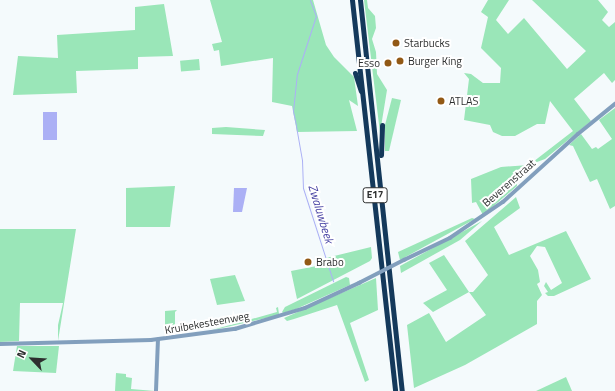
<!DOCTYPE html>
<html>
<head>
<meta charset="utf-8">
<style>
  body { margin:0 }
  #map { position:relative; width:615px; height:391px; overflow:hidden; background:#f4fafc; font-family:"Titillium Web",sans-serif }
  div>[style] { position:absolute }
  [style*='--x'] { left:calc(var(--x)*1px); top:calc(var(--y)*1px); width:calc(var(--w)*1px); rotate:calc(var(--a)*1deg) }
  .green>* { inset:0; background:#9ae6b8; transform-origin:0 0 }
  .water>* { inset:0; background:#abb0f5; transform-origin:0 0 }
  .stream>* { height:1px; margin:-0.5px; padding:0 0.5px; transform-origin:0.5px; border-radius:0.5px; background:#abb0f5 }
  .minor>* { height:3.5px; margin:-1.75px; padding:0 1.75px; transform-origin:1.75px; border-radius:1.75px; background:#829fbd }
  .highway>* { height:5px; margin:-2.5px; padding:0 2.5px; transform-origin:2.5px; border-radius:2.5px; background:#14395b }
  .minor-bridge>* { height:3.5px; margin:-1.75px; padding:0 1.75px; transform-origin:1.75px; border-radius:1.75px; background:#829fbd }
  .dots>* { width:11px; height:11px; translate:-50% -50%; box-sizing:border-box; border:2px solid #fff; border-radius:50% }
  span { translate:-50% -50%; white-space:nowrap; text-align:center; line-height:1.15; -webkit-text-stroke:4px #fff; paint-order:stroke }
  .shield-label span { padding:1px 3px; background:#fff; border:1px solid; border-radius:3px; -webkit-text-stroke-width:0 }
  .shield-label { font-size:10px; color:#2d2f2f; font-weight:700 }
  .poi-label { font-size:11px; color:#2d2f2f }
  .left { translate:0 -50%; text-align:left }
  .right { translate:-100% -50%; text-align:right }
  .street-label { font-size:11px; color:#2d2f2f }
  .water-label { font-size:12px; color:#4540a2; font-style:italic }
  .north { position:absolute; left:12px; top:339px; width:40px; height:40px; -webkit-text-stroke:3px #fff; paint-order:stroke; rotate:295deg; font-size:11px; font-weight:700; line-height:16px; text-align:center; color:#2d2f2f }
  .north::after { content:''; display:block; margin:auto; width:14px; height:18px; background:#2d2f2f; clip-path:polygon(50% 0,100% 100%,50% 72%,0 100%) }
</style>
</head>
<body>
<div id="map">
  <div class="green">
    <i style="clip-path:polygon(210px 0,313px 0,326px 45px,334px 57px,354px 77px,358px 106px,349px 100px,357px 131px,297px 132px,292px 106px,272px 102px,273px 58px,221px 66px,219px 50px,214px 51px,212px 44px,222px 42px)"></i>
    <i style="clip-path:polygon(364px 0,367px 0,368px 8px,375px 16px,376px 28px,372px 39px,376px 52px,377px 74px,387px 90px,380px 133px)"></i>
    <i style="clip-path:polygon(488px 0,509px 0,496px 20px,508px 34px,524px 18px,567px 69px,586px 51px,532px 0,598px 0,608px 12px,602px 20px,609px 27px,615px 22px,615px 80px,612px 83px,604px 73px,574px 99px,591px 121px,545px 159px,529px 165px,529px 168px,516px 170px,517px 186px,483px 215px,476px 202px,472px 203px,471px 179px,501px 167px,529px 165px,573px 131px,550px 101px,545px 124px,537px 124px,515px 136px,502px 136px,493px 132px,490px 125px,464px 120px,469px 79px,464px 73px,471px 74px,483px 83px,500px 83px,501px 68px,481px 48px,488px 17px,481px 12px)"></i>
    <i style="clip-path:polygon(164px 4px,173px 56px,138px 57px,138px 69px,76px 71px,77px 93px,13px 95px,18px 56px,58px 58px,57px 35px,135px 30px,135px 7px)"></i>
    <i style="left:199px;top:59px;width:11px;height:19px;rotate:85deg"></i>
    <i style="clip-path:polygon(392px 98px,401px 100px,389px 151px,385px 151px,385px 125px)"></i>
    <i style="clip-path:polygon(615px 108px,615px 206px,610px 209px,597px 179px,590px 182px,573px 146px,569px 145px,581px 134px,592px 149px,596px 147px,598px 149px,612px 139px,599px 120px)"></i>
    <i style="clip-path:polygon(226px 127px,265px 130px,263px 136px,212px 134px,212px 128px)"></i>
    <i style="clip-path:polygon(175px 186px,170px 227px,126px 227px,126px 188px)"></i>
    <i style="clip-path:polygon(516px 197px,520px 208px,494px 227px,509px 255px,566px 231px,591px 279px,554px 296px,548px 296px,545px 293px,548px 292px,544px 286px,546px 282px,551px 290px,562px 283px,545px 247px,537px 246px,530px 256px,538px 270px,540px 282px,537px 284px,542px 295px,537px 301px,537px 324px,465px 365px,414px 388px,407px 325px,429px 313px,446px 342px,486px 315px,469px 292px,433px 312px,423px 303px,447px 290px,429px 263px,444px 255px,469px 292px,473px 292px,488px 275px,465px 241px)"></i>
    <i style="clip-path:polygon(472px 218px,475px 219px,400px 260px,398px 252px)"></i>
    <i style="clip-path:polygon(482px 221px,460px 240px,401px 273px,400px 266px)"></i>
    <i style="clip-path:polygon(0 229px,76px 229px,58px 341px,58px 325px,63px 303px,20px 303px,19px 341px,0 342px)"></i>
    <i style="clip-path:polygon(371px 247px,372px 258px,370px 261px,297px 299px,291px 271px,327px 264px,326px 258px)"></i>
    <i style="clip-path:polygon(235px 275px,245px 301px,217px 305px,210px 279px)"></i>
    <i style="clip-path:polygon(346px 277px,349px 278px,350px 285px,296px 309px,283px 313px,282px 312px,285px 307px)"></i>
    <i style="clip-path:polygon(376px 278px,378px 310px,350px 323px,369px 380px,365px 382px,337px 305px,294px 319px,287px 321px,284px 318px)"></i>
    <i style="clip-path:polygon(278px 307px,279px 314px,275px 316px,205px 332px,277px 312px,276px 308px)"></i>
    <i style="clip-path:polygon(177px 310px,175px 312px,175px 327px,165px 327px,165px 311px)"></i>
    <i style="clip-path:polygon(17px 346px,59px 346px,56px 373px,13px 371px)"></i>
    <i style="clip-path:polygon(116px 373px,126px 374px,126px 377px,132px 378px,131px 389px,155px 391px,115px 391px)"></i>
    <i style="clip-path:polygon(566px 377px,572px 391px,536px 391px)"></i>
  </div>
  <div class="water">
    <i style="left:43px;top:112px;width:14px;height:28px"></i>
    <i style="clip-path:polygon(234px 188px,247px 188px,242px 212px,233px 212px)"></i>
  </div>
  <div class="stream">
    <i style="--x:296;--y:125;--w:14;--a:-102"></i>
    <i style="--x:293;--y:111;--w:37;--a:-84"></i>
    <i style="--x:297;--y:74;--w:61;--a:-71.9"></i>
    <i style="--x:316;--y:16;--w:17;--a:-111"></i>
    <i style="--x:296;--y:126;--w:35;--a:80"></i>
    <i style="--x:302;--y:160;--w:28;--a:88"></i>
    <i style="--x:303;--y:188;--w:98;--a:72.1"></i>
  </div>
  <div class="minor">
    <i style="--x:404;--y:260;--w:51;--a:-25.6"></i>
    <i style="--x:450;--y:238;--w:64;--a:-34.2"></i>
    <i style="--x:503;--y:202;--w:101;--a:-42.2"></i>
    <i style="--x:578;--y:134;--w:48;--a:-39"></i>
    <i style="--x:0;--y:344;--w:151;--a:-1.5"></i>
    <i style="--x:151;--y:340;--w:85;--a:-7.5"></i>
    <i style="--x:235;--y:329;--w:73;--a:-16.7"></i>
    <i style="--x:305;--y:308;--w:60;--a:-24.8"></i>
    <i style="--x:156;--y:391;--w:51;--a:-87.8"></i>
  </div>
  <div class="highway">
    <i style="--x:352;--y:0;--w:393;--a:83.7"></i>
    <i style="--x:360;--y:0;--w:393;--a:83.9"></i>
    <i style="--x:355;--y:73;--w:19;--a:72"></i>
    <i style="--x:381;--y:155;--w:30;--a:-88"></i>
  </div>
  <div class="minor-bridge">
    <i style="--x:359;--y:283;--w:51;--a:-27.1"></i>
  </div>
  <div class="dots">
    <i style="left:396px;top:43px;background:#925915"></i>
    <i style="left:400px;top:61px;background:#925915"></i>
    <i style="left:388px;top:63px;background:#925915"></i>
    <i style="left:441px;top:101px;background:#925915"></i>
    <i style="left:308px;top:262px;background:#925915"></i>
  </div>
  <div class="shield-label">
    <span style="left:375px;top:195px">E17</span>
  </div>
  <div class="poi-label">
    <span class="left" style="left:404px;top:43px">Starbucks</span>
    <span class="left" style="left:408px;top:61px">Burger King</span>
    <span class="right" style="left:380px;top:63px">Esso</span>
    <span class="left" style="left:449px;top:101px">ATLAS</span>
    <span class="left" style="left:316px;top:262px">Brabo</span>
  </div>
  <div class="street-label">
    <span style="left:509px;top:183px;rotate:-41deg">Beverenstraat</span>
    <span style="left:207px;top:323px;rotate:-10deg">Kruibekesteenweg</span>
  </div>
  <div class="water-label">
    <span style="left:321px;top:214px;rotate:73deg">Zwaluwbeek</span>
  </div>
  <div class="north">N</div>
</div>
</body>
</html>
